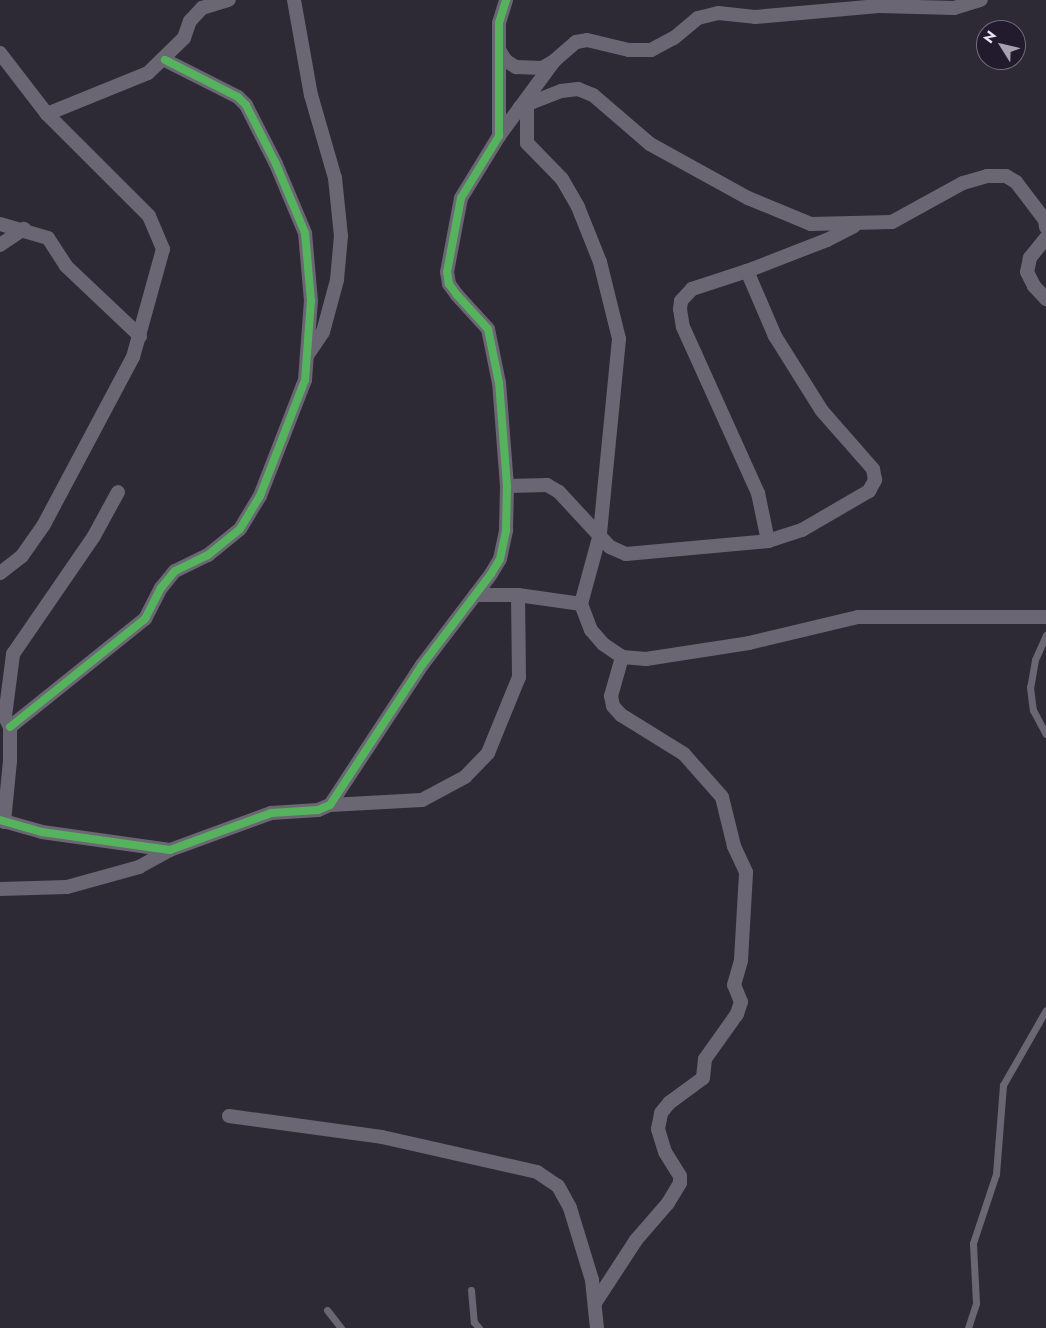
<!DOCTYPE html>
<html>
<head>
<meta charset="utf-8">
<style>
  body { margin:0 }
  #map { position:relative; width:1046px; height:1328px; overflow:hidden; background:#2d2a35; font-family:Jost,sans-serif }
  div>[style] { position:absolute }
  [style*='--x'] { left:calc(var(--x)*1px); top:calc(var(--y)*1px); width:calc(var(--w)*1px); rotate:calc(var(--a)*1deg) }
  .lane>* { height:7px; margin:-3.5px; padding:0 3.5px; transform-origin:3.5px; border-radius:3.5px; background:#6b6674 }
  .street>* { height:14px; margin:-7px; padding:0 7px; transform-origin:7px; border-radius:7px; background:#6b6674 }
  .cycleway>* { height:8px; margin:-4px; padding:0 4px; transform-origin:4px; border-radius:4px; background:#56b35d }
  span { translate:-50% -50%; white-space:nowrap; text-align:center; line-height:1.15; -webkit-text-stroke:5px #221b2e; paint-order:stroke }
  .north { position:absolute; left:976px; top:20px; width:50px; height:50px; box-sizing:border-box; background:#221b2e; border:1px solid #716b7c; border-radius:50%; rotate:306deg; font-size:14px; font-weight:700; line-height:20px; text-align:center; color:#e8e3f1 }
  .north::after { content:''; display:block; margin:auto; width:18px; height:22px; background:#a7a2af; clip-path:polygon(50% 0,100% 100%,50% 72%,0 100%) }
</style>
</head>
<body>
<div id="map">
  <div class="lane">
    <i style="--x:1046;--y:635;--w:27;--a:114"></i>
    <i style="--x:1035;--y:660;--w:27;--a:100"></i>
    <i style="--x:1030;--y:687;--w:23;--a:83"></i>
    <i style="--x:1033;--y:710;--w:27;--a:62"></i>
    <i style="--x:471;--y:1290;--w:32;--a:85"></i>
    <i style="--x:474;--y:1322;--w:8;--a:50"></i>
    <i style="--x:327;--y:1310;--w:23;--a:52"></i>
    <i style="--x:968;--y:1328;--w:26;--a:-72"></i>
    <i style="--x:976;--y:1303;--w:60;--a:-92.9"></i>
    <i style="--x:973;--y:1243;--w:73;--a:-71.6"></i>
    <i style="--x:996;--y:1174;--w:89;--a:-85.5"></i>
    <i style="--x:1003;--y:1085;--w:86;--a:-60.2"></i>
  </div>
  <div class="street">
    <i style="--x:294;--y:0;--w:97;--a:79.9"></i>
    <i style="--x:311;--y:95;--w:86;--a:73.9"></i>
    <i style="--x:335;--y:178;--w:58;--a:84.1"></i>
    <i style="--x:341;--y:236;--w:44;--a:95.2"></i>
    <i style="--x:337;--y:280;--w:54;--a:105.1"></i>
    <i style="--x:323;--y:332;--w:29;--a:124"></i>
    <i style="--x:499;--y:50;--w:13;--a:58"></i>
    <i style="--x:506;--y:61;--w:12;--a:31"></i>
    <i style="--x:516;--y:67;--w:26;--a:2"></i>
    <i style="--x:542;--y:68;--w:14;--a:-30"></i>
    <i style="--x:0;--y:53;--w:77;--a:52.4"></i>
    <i style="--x:47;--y:114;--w:144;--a:45"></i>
    <i style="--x:149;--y:216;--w:36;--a:67"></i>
    <i style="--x:163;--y:249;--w:112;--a:105.5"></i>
    <i style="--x:133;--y:357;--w:191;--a:118"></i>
    <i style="--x:43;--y:526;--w:37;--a:125"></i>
    <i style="--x:22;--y:556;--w:28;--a:142"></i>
    <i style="--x:527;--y:104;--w:39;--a:90"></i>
    <i style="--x:527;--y:143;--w:50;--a:45.8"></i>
    <i style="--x:562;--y:179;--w:32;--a:60"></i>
    <i style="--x:578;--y:207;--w:59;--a:68.2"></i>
    <i style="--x:600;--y:262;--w:79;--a:76.1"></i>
    <i style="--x:619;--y:339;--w:196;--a:95.6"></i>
    <i style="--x:600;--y:534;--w:73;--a:105.2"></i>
    <i style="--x:581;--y:604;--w:28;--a:69"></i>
    <i style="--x:591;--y:630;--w:18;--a:49"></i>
    <i style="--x:603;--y:644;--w:23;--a:34"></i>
    <i style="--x:622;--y:657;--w:24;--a:5"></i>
    <i style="--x:646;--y:659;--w:104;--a:-8.8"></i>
    <i style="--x:749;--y:643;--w:112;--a:-13.4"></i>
    <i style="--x:858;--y:617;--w:188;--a:0"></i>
    <i style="--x:520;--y:107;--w:44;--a:-21.3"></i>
    <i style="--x:561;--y:91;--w:17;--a:-7"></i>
    <i style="--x:578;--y:89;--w:16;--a:22"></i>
    <i style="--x:593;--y:95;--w:75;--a:40.7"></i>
    <i style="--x:650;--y:144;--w:112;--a:28.9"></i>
    <i style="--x:748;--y:198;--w:68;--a:22.4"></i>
    <i style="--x:811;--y:224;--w:81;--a:-1.4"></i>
    <i style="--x:892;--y:222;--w:81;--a:-28.8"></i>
    <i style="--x:963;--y:183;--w:25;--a:-16"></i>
    <i style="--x:987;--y:176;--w:19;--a:0"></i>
    <i style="--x:1006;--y:176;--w:12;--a:31"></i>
    <i style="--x:1016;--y:182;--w:48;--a:52.7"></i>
    <i style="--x:1045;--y:220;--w:7;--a:82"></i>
    <i style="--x:47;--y:114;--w:109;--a:-22.1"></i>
    <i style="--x:148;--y:73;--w:50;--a:-44.2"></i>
    <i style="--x:184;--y:38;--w:18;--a:-71"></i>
    <i style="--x:190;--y:21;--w:18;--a:-47"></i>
    <i style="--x:202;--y:8;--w:28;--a:-17"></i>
    <i style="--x:499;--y:136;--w:93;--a:-53.7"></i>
    <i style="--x:554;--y:61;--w:29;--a:-41"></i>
    <i style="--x:576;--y:42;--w:11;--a:-10"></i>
    <i style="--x:587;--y:40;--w:43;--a:13.4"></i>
    <i style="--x:629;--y:50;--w:22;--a:0"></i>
    <i style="--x:651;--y:50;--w:26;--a:-28"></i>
    <i style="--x:674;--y:38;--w:31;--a:-40"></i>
    <i style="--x:698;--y:18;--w:21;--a:-14"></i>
    <i style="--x:718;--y:13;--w:37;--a:6"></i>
    <i style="--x:755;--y:17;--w:124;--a:-5.1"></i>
    <i style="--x:879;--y:6;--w:75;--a:1.5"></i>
    <i style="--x:954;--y:8;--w:28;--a:-17"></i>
    <i style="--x:0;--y:224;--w:50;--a:16.3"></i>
    <i style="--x:48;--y:238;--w:33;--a:57"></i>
    <i style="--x:66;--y:266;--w:102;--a:43.4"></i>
    <i style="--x:1046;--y:238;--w:26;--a:129"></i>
    <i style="--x:1030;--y:258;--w:14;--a:102"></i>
    <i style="--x:1027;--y:272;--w:16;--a:63"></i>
    <i style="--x:1034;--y:286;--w:18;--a:47"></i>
    <i style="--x:0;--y:245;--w:29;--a:-34"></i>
    <i style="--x:747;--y:271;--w:58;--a:161.9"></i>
    <i style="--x:692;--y:289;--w:16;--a:133"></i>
    <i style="--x:681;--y:301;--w:8;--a:97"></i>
    <i style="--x:680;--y:309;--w:18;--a:81"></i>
    <i style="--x:683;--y:327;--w:182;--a:65.7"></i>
    <i style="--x:758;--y:493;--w:49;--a:78.2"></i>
    <i style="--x:507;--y:486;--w:40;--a:-1.4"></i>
    <i style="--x:547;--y:485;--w:14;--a:30"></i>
    <i style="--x:559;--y:492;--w:75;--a:47.2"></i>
    <i style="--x:610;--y:547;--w:17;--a:24"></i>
    <i style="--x:626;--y:554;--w:143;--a:-5.2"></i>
    <i style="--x:768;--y:541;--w:36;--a:-18"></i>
    <i style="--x:802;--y:530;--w:78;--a:-30.2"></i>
    <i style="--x:869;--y:491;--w:13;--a:-61"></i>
    <i style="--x:875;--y:480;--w:11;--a:-100"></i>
    <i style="--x:873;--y:469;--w:77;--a:-131.3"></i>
    <i style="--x:822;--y:411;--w:89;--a:-122.1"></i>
    <i style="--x:775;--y:336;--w:71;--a:-113.3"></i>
    <i style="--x:747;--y:271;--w:86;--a:-21.2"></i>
    <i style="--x:827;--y:240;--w:30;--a:-27"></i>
    <i style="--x:475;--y:595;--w:43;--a:0"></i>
    <i style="--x:518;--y:595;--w:64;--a:8.1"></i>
    <i style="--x:5;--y:716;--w:63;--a:-82.6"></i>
    <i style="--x:13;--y:654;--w:143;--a:-55.5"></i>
    <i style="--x:94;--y:536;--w:50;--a:-61.4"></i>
    <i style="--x:10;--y:727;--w:173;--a:-38.7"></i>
    <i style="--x:145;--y:619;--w:35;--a:-63"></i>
    <i style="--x:161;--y:588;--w:22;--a:-51"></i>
    <i style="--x:175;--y:571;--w:37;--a:-26"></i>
    <i style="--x:208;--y:555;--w:41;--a:-39.1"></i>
    <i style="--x:240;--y:529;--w:39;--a:-59"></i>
    <i style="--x:260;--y:496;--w:124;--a:-68.8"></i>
    <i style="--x:305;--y:380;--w:79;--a:-85.7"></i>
    <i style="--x:311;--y:301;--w:68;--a:-95"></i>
    <i style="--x:305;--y:233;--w:75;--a:-112.8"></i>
    <i style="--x:276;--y:164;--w:66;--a:-117"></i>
    <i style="--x:246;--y:105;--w:11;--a:-135"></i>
    <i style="--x:238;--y:97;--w:82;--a:-153.1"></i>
    <i style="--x:330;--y:805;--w:92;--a:-3.1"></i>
    <i style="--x:422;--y:800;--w:49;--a:-28.1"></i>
    <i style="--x:465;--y:777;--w:33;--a:-46"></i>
    <i style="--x:488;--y:753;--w:82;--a:-67.8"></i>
    <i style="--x:519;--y:677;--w:82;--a:-90.7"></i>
    <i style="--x:0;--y:820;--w:44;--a:15.9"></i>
    <i style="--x:42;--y:832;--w:129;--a:8"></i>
    <i style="--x:170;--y:850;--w:108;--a:-20.1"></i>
    <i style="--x:271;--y:813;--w:47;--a:-3.7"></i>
    <i style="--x:318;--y:810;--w:13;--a:-23"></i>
    <i style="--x:330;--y:805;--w:168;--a:-56.7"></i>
    <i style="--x:422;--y:665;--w:114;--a:-52.8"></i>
    <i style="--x:491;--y:574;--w:17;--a:-59"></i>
    <i style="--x:500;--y:559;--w:30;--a:-78"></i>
    <i style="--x:506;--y:530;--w:44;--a:-88.7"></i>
    <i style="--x:507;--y:486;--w:103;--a:-94.4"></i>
    <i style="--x:499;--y:383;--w:55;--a:-101.5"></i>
    <i style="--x:488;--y:329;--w:46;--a:-132.4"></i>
    <i style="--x:457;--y:295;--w:14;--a:-126"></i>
    <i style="--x:449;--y:284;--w:12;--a:-99"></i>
    <i style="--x:447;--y:272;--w:75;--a:-79.3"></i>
    <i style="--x:461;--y:198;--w:73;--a:-58.5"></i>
    <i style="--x:499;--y:136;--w:113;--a:-90"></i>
    <i style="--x:499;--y:23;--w:24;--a:-73"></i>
    <i style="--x:4;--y:822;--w:61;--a:-84.4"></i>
    <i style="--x:10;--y:761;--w:34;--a:-90"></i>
    <i style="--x:10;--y:727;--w:9;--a:-117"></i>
    <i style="--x:0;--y:889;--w:67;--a:-1.7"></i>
    <i style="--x:67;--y:887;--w:75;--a:-15.5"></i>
    <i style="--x:139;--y:867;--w:35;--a:-29"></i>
    <i style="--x:229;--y:1116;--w:154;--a:7.8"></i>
    <i style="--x:382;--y:1137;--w:159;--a:12.7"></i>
    <i style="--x:537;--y:1172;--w:25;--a:34"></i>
    <i style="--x:558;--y:1186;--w:25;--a:61"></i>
    <i style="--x:570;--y:1208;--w:75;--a:73"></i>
    <i style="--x:592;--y:1280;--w:48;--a:84.1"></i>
    <i style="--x:595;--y:1303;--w:75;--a:-56.9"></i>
    <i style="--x:636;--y:1240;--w:49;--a:-49.1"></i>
    <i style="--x:668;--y:1203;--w:23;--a:-59"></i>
    <i style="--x:680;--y:1183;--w:7;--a:-90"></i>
    <i style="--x:680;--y:1176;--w:28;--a:-122"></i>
    <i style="--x:665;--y:1152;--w:24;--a:-107"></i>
    <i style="--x:658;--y:1129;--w:16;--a:-79"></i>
    <i style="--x:661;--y:1113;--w:13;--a:-51"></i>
    <i style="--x:669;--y:1103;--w:42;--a:-36.3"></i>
    <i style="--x:703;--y:1078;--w:19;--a:-84"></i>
    <i style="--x:705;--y:1059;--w:55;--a:-54.6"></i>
    <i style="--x:737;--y:1014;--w:13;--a:-72"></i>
    <i style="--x:741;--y:1002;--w:18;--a:-112"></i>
    <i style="--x:734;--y:985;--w:26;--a:-74"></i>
    <i style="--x:741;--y:960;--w:88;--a:-86.7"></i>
    <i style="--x:746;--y:872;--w:29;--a:-115"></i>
    <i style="--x:734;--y:846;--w:50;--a:-103.8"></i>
    <i style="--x:722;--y:797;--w:57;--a:-131.5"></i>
    <i style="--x:684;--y:754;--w:74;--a:-148.2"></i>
    <i style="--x:621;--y:715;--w:12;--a:-132"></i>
    <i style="--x:613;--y:706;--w:10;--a:-101"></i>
    <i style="--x:611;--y:696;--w:41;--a:-74.2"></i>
  </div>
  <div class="cycleway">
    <i style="--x:10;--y:727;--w:173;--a:-38.7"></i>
    <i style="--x:145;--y:619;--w:35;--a:-63"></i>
    <i style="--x:161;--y:588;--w:22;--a:-51"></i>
    <i style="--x:175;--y:571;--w:37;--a:-26"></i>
    <i style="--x:208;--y:555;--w:41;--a:-39.1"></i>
    <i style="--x:240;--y:529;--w:39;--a:-59"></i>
    <i style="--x:260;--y:496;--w:124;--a:-68.8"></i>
    <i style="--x:305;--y:380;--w:79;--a:-85.7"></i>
    <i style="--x:311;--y:301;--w:68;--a:-95"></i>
    <i style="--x:305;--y:233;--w:75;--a:-112.8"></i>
    <i style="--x:276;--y:164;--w:66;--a:-117"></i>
    <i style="--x:246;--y:105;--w:11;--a:-135"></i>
    <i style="--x:238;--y:97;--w:82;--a:-153.1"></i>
    <i style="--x:0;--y:820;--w:44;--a:15.9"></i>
    <i style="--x:42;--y:832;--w:129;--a:8"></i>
    <i style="--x:170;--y:850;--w:108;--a:-20.1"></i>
    <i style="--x:271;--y:813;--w:47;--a:-3.7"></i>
    <i style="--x:318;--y:810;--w:13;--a:-23"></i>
    <i style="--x:330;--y:805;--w:168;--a:-56.7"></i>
    <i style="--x:422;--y:665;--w:114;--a:-52.8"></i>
    <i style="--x:491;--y:574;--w:17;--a:-59"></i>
    <i style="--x:500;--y:559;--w:30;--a:-78"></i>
    <i style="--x:506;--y:530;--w:44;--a:-88.7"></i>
    <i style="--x:507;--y:486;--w:103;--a:-94.4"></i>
    <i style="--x:499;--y:383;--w:55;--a:-101.5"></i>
    <i style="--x:488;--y:329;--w:46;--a:-132.4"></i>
    <i style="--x:457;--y:295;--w:14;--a:-126"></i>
    <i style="--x:449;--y:284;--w:12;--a:-99"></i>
    <i style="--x:447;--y:272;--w:75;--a:-79.3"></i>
    <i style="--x:461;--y:198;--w:73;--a:-58.5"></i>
    <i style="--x:499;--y:136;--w:113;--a:-90"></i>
    <i style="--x:499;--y:23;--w:24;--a:-73"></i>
  </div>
  <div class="north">N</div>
</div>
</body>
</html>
